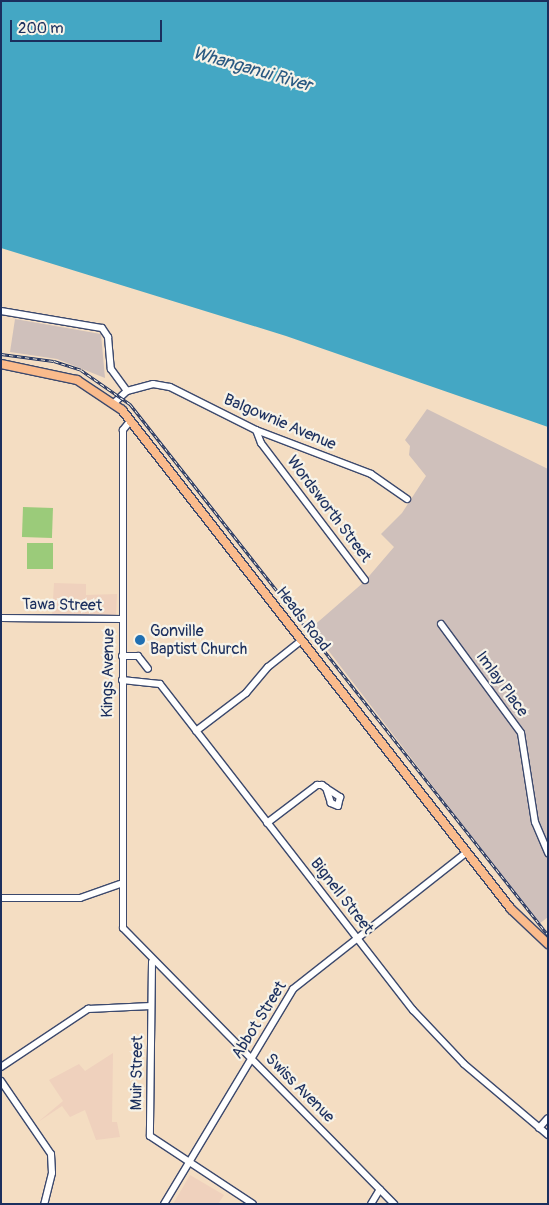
<!DOCTYPE html>
<html>
<head>
<meta charset="utf-8">
<style>
  body { margin:0 }
  #map { position:relative; width:549px; height:1205px; overflow:hidden; background:#f4ddc2; font-family:Pangolin,sans-serif }
  div>[style] { position:absolute }
  [style*='--x'] { left:calc(var(--x)*1px); top:calc(var(--y)*1px); width:calc(var(--w)*1px); rotate:calc(var(--a)*1deg) }
  .built>* { inset:0; background:#efd1bd }
  .industrial>* { inset:0; background:#cfc0bb }
  .green>* { inset:0; background:#9bcb7a; transform-origin:0 0 }
  .water>* { inset:0; background:#44a7c4 }
  .roads { filter:drop-shadow(1px 0 #3c496d) drop-shadow(-1px 0 #3c496d) drop-shadow(0 1px #3c496d) drop-shadow(0 -1px #3c496d) }
  .minor>* { height:6px; margin:-3px; padding:0 3px; transform-origin:3px; border-radius:3px; background:#fff }
  .major>* { height:8px; margin:-4px; padding:0 4px; transform-origin:4px; border-radius:4px; background:#fabb8c }
  .rail>* { height:3px; margin-top:-1.5px; transform-origin:0; background:repeating-linear-gradient(90deg,#f7f3e8 0 4px,#1b2f5e 0 8px); box-sizing:border-box; border-block:1px solid #1b2f5e }
  .dots>* { width:14px; height:14px; translate:-50% -50%; box-sizing:border-box; border:2px solid #f7f3e8; border-radius:50% }
  span { translate:-50% -50%; white-space:nowrap; text-align:center; line-height:1.15; -webkit-text-stroke:4.5px #f7f3e8; paint-order:stroke }
  .street-label { font-size:16px; color:#1b2f5e }
  .poi-label { font-size:16px; color:#1b2f5e }
  .left { translate:0 -50%; text-align:left }
  .water-label { font-size:18px; color:#295982; font-style:italic }
  .frame { position:absolute; inset:0; border:2px solid #1b2f5e; pointer-events:none }
  .scale { position:absolute; left:10px; top:20px; width:152px; height:22px; box-sizing:border-box; border:2px solid #1b2f5e; border-top:0; padding-left:6px; font-size:15px; line-height:18px; white-space:nowrap; color:#1b2f5e; -webkit-text-stroke:4px #f7f3e8; paint-order:stroke }
</style>
</head>
<body>
<div id="map">
  <div class="built">
    <i style="clip-path:polygon(54px 583px,86px 584px,86px 595px,117px 594px,116px 616px,52px 616px)"></i>
    <i style="clip-path:polygon(113px 1053px,112px 1122px,117px 1122px,120px 1137px,96px 1140px,85px 1110px,70px 1117px,62px 1106px,38px 1122px,63px 1101px,49px 1080px,79px 1064px,85px 1071px)"></i>
    <i style="clip-path:polygon(190px 1175px,224px 1195px,218px 1204px,173px 1204px)"></i>
  </div>
  <div class="industrial">
    <i style="clip-path:polygon(15px 319px,101px 334px,105px 378px,57px 359px,10px 352px)"></i>
    <i style="clip-path:polygon(427px 409px,548px 469px,548px 917px,539px 924px,311px 628px,364px 582px,394px 547px,381px 534px,402px 513px,426px 476px,409px 455px,410px 446px,405px 440px)"></i>
  </div>
  <div class="green">
    <i style="left:23px;top:507px;width:30px;height:30px;rotate:2deg"></i>
    <i style="left:53px;top:543px;width:26px;height:26px;rotate:90deg"></i>
  </div>
  <div class="water">
    <i style="clip-path:polygon(1px 1px,548px 1px,548px 427px,286px 336px,1px 248px)"></i>
  </div>
  <div class="roads">
    <div class="minor">
      <i style="--x:1;--y:311;--w:102;--a:9.6"></i>
      <i style="--x:102;--y:328;--w:11;--a:56"></i>
      <i style="--x:108;--y:337;--w:32;--a:85"></i>
      <i style="--x:111;--y:369;--w:27;--a:54"></i>
      <i style="--x:114;--y:403;--w:18;--a:-43"></i>
      <i style="--x:127;--y:391;--w:27;--a:-15"></i>
      <i style="--x:153;--y:384;--w:17;--a:10"></i>
      <i style="--x:170;--y:387;--w:96;--a:26.6"></i>
      <i style="--x:256;--y:430;--w:123;--a:20.9"></i>
      <i style="--x:371;--y:474;--w:44;--a:34.8"></i>
      <i style="--x:131;--y:420;--w:13;--a:129"></i>
      <i style="--x:123;--y:430;--w:498;--a:90"></i>
      <i style="--x:123;--y:928;--w:387;--a:45.5"></i>
      <i style="--x:256;--y:430;--w:14;--a:69"></i>
      <i style="--x:261;--y:443;--w:172;--a:52.8"></i>
      <i style="--x:1;--y:618;--w:121;--a:0.5"></i>
      <i style="--x:441;--y:624;--w:135;--a:53.7"></i>
      <i style="--x:521;--y:733;--w:90;--a:81.1"></i>
      <i style="--x:535;--y:822;--w:34;--a:67"></i>
      <i style="--x:122;--y:656;--w:16;--a:0"></i>
      <i style="--x:138;--y:656;--w:16;--a:52"></i>
      <i style="--x:122;--y:680;--w:38;--a:6"></i>
      <i style="--x:160;--y:684;--w:413;--a:52.2"></i>
      <i style="--x:413;--y:1010;--w:74;--a:46.6"></i>
      <i style="--x:464;--y:1064;--w:110;--a:40.2"></i>
      <i style="--x:196;--y:731;--w:63;--a:-37.2"></i>
      <i style="--x:246;--y:693;--w:34;--a:-50"></i>
      <i style="--x:268;--y:667;--w:43;--a:-38.5"></i>
      <i style="--x:267;--y:823;--w:63;--a:-37.2"></i>
      <i style="--x:317;--y:785;--w:5;--a:0"></i>
      <i style="--x:322;--y:785;--w:5;--a:37"></i>
      <i style="--x:326;--y:788;--w:17;--a:33"></i>
      <i style="--x:340;--y:797;--w:9;--a:103"></i>
      <i style="--x:338;--y:806;--w:8;--a:-157"></i>
      <i style="--x:331;--y:803;--w:16;--a:-108"></i>
      <i style="--x:1;--y:898;--w:79;--a:0"></i>
      <i style="--x:80;--y:898;--w:42;--a:-19.3"></i>
      <i style="--x:152;--y:962;--w:174;--a:90.7"></i>
      <i style="--x:150;--y:1136;--w:123;--a:33.4"></i>
      <i style="--x:1;--y:1067;--w:105;--a:-33.7"></i>
      <i style="--x:88;--y:1009;--w:63;--a:-2.7"></i>
      <i style="--x:1;--y:1081;--w:88;--a:55.6"></i>
      <i style="--x:51;--y:1154;--w:19;--a:87"></i>
      <i style="--x:52;--y:1173;--w:32;--a:104"></i>
      <i style="--x:539;--y:1128;--w:13;--a:-48"></i>
      <i style="--x:164;--y:1204;--w:251;--a:-59"></i>
      <i style="--x:293;--y:989;--w:221;--a:-38.2"></i>
      <i style="--x:371;--y:1204;--w:17;--a:-59"></i>
    </div>
    <div class="major">
      <i style="--x:1;--y:364;--w:78;--a:11.9"></i>
      <i style="--x:77;--y:380;--w:54;--a:33.7"></i>
      <i style="--x:122;--y:410;--w:633;--a:52.06"></i>
      <i style="--x:511;--y:909;--w:51;--a:43.4"></i>
    </div>
  </div>
  <div class="rail">
    <i style="--x:1;--y:354;--w:53;--a:7.5"></i>
    <i style="--x:54;--y:361;--w:28;--a:18"></i>
    <i style="--x:81;--y:370;--w:60;--a:34.8"></i>
    <i style="--x:130;--y:404;--w:676;--a:51.79"></i>
  </div>
  <div class="dots">
    <i style="left:140px;top:640px;background:#1f6fb2"></i>
  </div>
  <div class="street-label">
    <span style="left:280px;top:422px;rotate:23deg">Balgownie Avenue</span>
    <span style="left:329px;top:509px;rotate:53deg">Wordsworth Street</span>
    <span style="left:62px;top:605px;rotate:1deg">Tawa Street</span>
    <span style="left:303px;top:619px;rotate:52deg">Heads Road</span>
    <span style="left:108px;top:673px;rotate:-89deg">Kings Avenue</span>
    <span style="left:502px;top:684px;rotate:54deg">Imlay Place</span>
    <span style="left:342px;top:896px;rotate:52deg">Bignell Street</span>
    <span style="left:259px;top:1020px;rotate:-58deg">Abbot Street</span>
    <span style="left:137px;top:1073px;rotate:-89deg">Muir Street</span>
    <span style="left:300px;top:1088px;rotate:45deg">Swiss Avenue</span>
  </div>
  <div class="poi-label">
    <span class="left" style="left:150px;top:640px">Gonville<br>Baptist Church</span>
  </div>
  <div class="water-label">
    <span style="left:252px;top:70px;rotate:16deg">Whanganui River</span>
  </div>
  <div class="frame"></div>
  <div class="scale">200 m</div>
</div>
</body>
</html>
